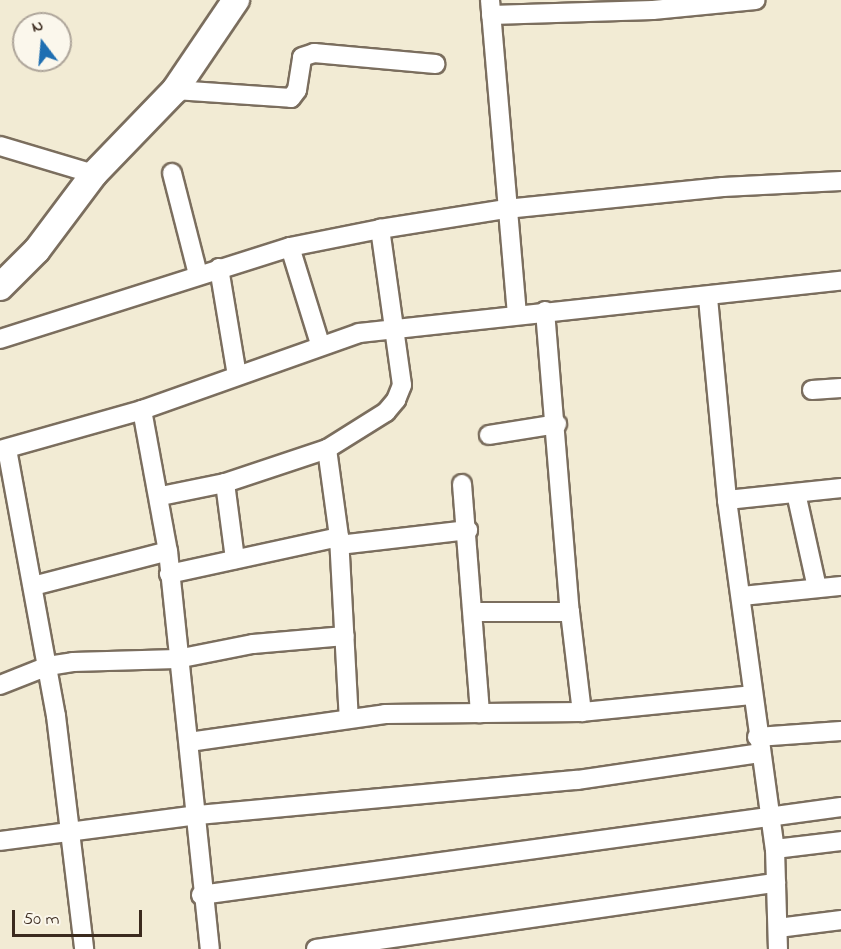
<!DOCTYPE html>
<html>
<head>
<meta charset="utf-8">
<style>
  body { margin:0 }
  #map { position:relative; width:841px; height:949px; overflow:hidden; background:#f2ebd4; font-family:"Indie Flower",sans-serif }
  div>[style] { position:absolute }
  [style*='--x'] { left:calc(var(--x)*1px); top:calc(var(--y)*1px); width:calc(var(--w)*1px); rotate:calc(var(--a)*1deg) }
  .roads { filter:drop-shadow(2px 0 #7b6e5e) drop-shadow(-2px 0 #7b6e5e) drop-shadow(0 2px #7b6e5e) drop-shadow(0 -2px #7b6e5e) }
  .street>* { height:18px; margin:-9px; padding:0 9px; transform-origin:9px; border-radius:9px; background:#fff }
  .secondary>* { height:26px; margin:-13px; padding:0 13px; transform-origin:13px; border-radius:13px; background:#fff }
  span { translate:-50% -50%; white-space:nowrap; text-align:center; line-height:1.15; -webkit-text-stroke:4.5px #fbf7ec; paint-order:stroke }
  .north { position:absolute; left:12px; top:12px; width:60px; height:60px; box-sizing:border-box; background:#fbf7ec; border:2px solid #aea59a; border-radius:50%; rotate:344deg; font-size:16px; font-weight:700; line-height:24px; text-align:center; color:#3b2a1e }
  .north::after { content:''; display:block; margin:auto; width:21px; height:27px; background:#1f6fb2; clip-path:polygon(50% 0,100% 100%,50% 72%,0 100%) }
  .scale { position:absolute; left:12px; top:910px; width:130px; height:27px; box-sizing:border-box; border:3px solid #3b2a1e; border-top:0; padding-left:8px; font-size:18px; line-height:21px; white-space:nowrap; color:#3b2a1e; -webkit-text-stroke:4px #fbf7ec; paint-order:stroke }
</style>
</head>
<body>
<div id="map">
  <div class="roads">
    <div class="street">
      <i style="--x:490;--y:0;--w:314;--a:85.1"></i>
      <i style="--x:491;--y:15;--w:162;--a:-1.8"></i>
      <i style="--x:653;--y:10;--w:103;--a:-5.5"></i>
      <i style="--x:175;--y:90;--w:116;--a:3.9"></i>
      <i style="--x:291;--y:98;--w:10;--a:-53"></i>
      <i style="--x:297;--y:90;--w:33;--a:-81"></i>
      <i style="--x:302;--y:57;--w:13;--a:-18"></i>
      <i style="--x:314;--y:53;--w:122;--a:5.2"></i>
      <i style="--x:0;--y:146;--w:98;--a:16.6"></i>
      <i style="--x:172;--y:173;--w:104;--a:75.6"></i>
      <i style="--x:290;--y:247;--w:102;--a:72.8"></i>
      <i style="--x:219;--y:268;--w:109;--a:80.5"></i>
      <i style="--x:708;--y:298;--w:203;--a:84.6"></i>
      <i style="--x:727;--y:500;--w:352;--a:82.2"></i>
      <i style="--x:775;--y:849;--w:100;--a:88.3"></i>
      <i style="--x:545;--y:311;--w:302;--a:85.3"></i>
      <i style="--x:570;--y:612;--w:101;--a:83.2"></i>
      <i style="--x:0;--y:339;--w:304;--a:-17.6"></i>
      <i style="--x:290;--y:247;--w:92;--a:-11.3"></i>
      <i style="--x:380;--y:229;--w:128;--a:-9"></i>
      <i style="--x:506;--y:209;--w:218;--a:-5.8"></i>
      <i style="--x:723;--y:187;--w:118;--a:-2.9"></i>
      <i style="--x:812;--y:390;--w:29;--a:-4"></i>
      <i style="--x:142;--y:410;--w:143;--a:79.6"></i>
      <i style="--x:168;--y:551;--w:400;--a:84"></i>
      <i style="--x:489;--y:435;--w:69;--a:-9.2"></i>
      <i style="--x:7;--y:449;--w:271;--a:79.6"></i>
      <i style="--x:56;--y:716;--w:235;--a:83.1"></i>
      <i style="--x:327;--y:449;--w:89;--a:82.2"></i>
      <i style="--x:339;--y:537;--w:182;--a:86.9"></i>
      <i style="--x:0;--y:450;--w:148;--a:-15.7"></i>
      <i style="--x:142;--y:410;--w:230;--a:-19.5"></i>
      <i style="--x:359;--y:333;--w:485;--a:-6.2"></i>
      <i style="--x:225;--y:483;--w:77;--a:82.5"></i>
      <i style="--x:462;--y:484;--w:230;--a:85.5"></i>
      <i style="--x:796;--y:493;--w:97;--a:77.5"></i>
      <i style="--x:161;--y:496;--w:65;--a:-11.5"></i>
      <i style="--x:225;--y:483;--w:108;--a:-18.4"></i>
      <i style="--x:327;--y:449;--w:70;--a:-32.1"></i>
      <i style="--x:386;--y:412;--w:16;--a:-50"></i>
      <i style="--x:396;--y:400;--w:16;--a:-68"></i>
      <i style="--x:402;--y:385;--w:158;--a:-98"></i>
      <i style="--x:727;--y:500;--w:115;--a:-6"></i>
      <i style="--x:339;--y:545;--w:130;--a:-6.6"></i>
      <i style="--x:169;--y:574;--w:174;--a:-12.3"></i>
      <i style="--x:33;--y:586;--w:139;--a:-14.5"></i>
      <i style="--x:742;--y:596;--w:100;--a:-5.8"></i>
      <i style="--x:474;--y:612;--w:96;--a:0"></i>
      <i style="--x:0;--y:685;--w:52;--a:-21.6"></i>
      <i style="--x:48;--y:666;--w:25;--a:-9"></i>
      <i style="--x:73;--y:662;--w:104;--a:-1.7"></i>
      <i style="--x:177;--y:659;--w:77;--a:-11.2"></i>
      <i style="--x:253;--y:644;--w:92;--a:-5"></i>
      <i style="--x:757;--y:737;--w:84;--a:-4.1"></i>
      <i style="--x:189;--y:742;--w:198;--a:-8.1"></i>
      <i style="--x:385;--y:714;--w:197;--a:-0.6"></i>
      <i style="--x:582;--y:712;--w:171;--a:-5.7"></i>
      <i style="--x:0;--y:841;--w:200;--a:-7.5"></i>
      <i style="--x:198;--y:815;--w:381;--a:-5.3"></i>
      <i style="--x:577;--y:780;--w:184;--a:-8.4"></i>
      <i style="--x:775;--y:849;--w:66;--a:-6.9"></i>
      <i style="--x:201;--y:895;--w:646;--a:-7.83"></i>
      <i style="--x:778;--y:928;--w:64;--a:-7.2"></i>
      <i style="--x:316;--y:949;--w:465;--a:-8.2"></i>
    </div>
    <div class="secondary">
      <i style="--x:0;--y:287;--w:52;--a:-45"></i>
      <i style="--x:37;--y:250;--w:95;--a:-53.1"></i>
      <i style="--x:94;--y:174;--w:117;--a:-46"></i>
      <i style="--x:175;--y:90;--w:109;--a:-55.9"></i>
    </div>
  </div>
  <div class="north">N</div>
  <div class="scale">50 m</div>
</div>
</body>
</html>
